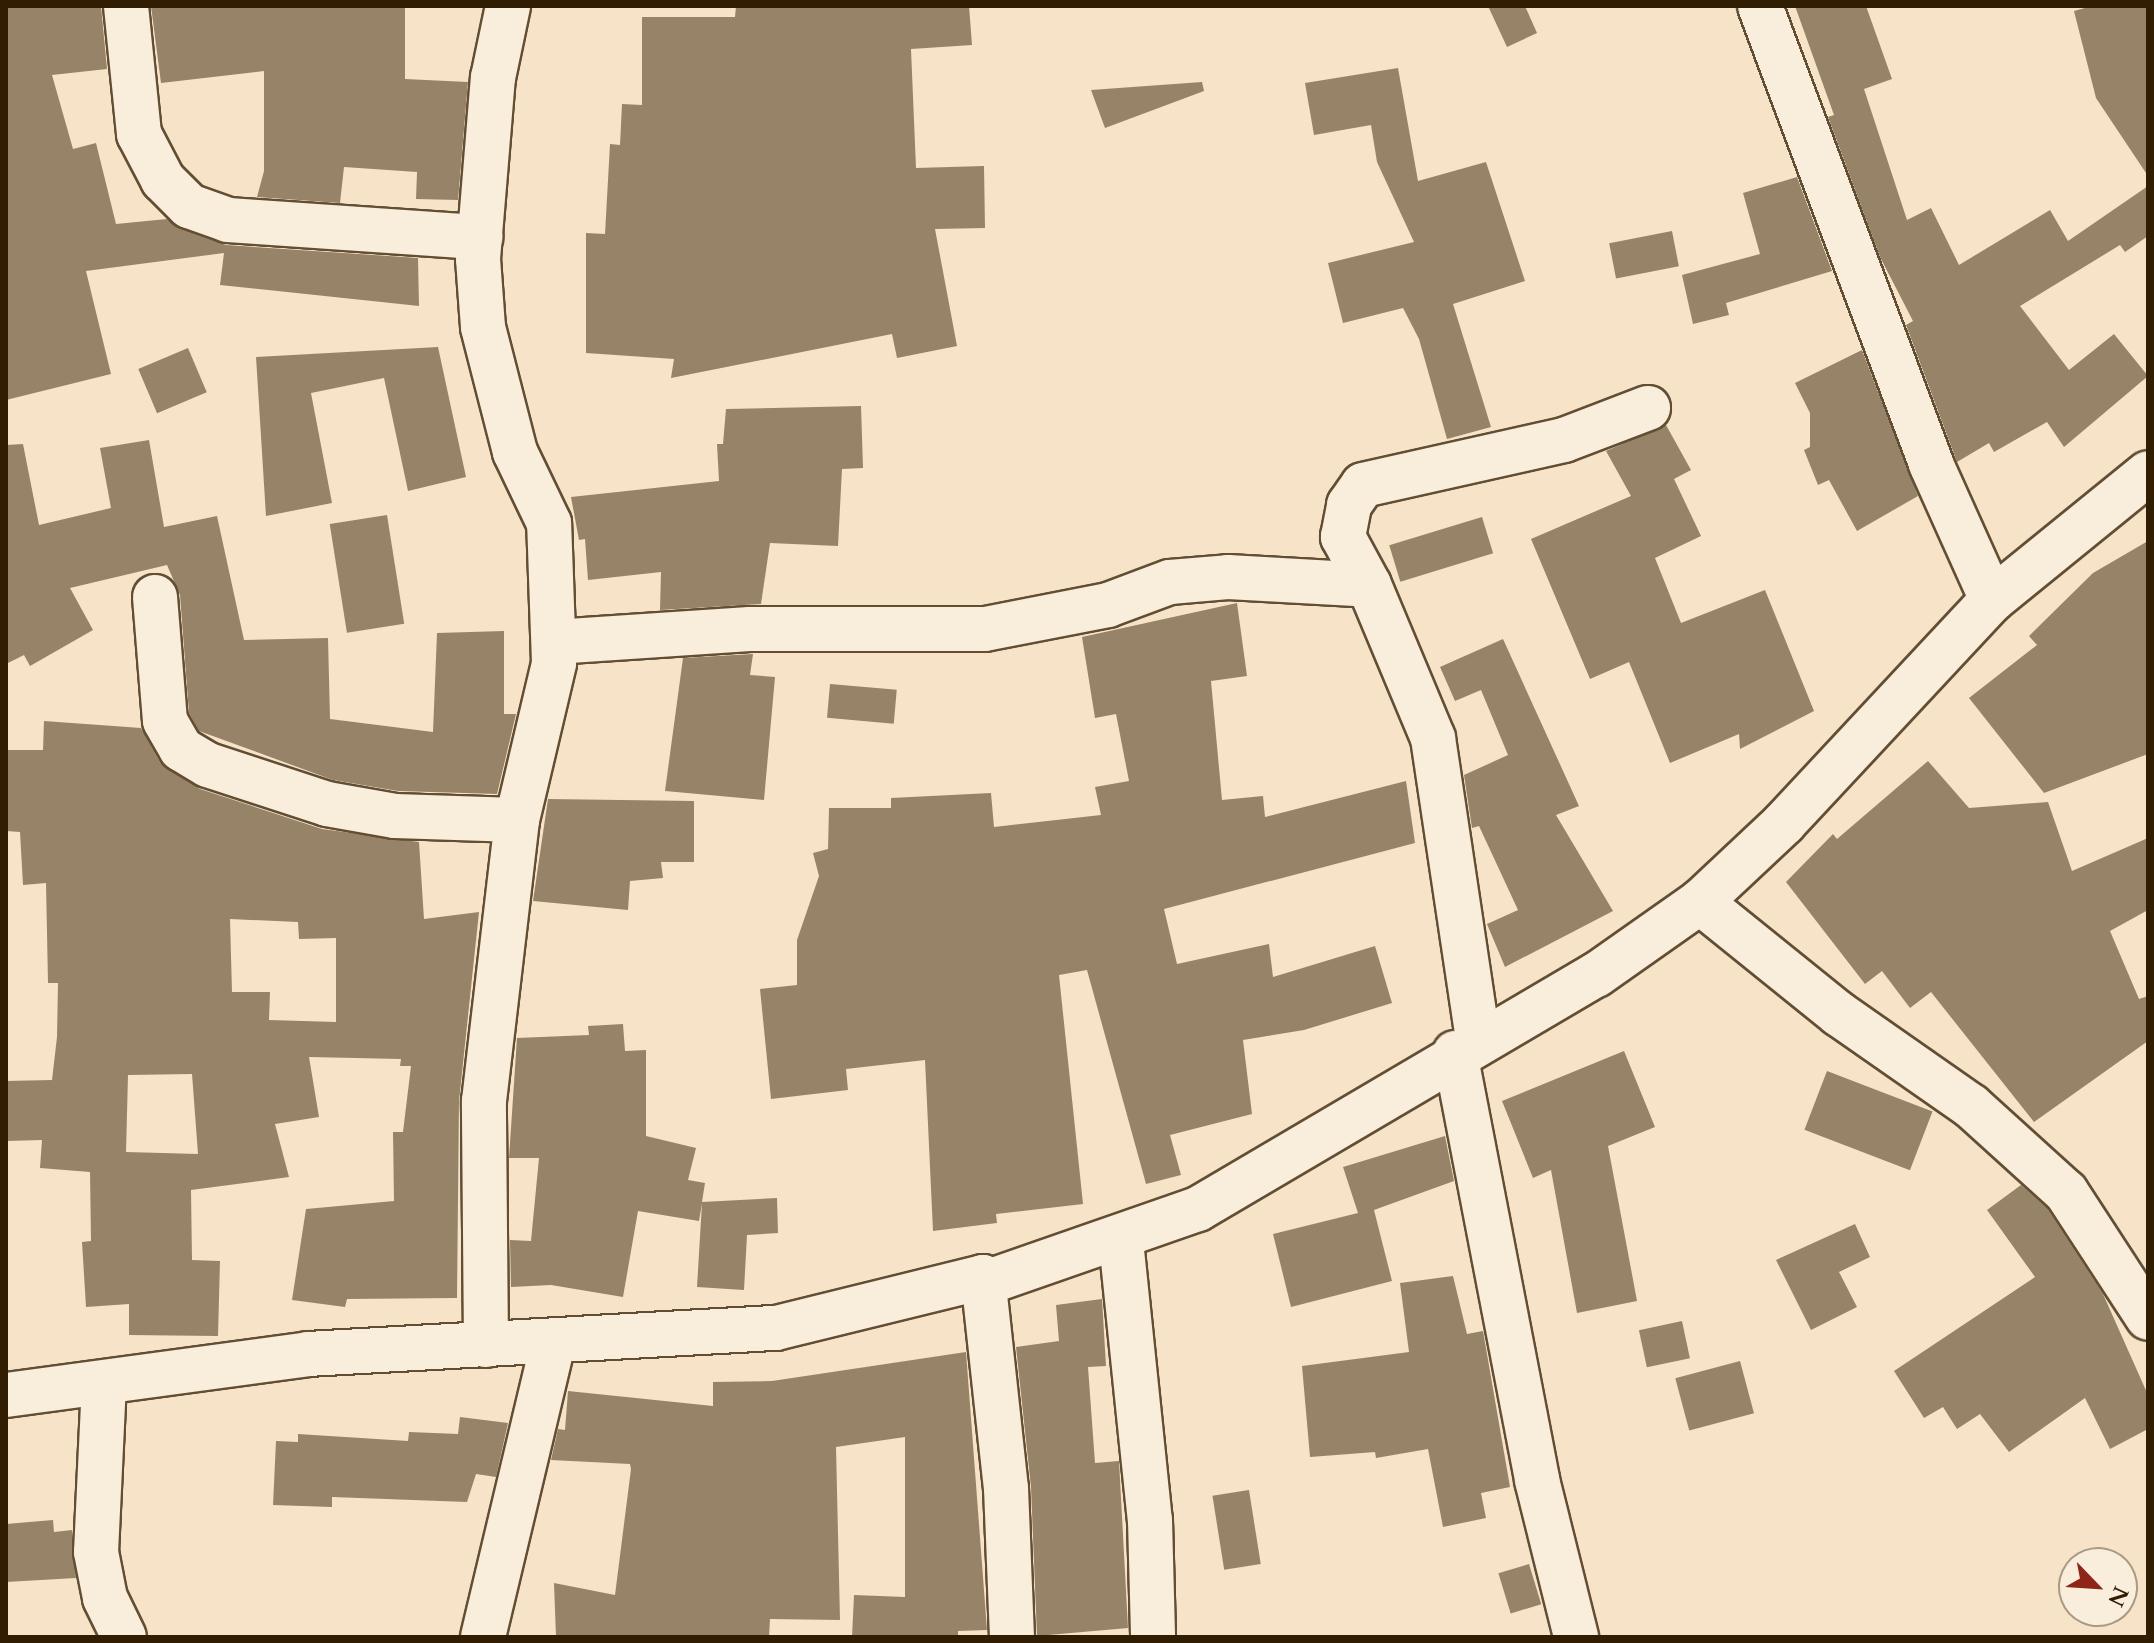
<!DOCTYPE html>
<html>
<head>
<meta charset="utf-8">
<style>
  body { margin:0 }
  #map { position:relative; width:2154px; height:1643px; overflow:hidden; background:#f6e3c8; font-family:Cardo,serif }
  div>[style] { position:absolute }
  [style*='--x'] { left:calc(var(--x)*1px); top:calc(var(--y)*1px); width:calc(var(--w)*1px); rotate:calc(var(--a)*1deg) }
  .building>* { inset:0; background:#978468; transform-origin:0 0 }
  .roads { filter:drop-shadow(2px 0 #624e33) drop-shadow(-2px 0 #624e33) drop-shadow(0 2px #624e33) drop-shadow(0 -2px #624e33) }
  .street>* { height:44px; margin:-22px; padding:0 22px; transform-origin:22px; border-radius:22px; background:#f9eddb }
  span { translate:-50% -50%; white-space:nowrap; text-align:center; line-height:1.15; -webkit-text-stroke:6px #f9eddb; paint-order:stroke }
  .frame { position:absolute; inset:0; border:8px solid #311d01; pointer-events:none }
  .north { position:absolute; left:2058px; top:1547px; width:80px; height:80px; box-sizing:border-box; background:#f9eddb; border:2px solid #a99a84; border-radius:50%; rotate:115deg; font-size:22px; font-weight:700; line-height:32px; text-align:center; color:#311d01 }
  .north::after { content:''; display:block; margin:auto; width:28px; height:36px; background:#8f2418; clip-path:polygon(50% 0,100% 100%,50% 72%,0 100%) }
</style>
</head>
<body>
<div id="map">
  <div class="building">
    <i style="clip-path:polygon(6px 6px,101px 6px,107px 69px,52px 75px,73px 149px,96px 143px,116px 224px,167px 219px,226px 245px,418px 258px,419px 306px,220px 285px,224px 253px,86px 271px,111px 374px,6px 400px)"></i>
    <i style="clip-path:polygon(151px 6px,405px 6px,405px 79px,468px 82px,458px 200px,416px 199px,417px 172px,344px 167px,340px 203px,257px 197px,264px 171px,264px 71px,161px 83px)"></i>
    <i style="clip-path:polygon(736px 6px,969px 6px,972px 45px,911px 49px,916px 168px,984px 166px,985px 228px,935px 229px,957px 346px,897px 358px,892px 334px,671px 378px,674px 359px,586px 353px,586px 233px,605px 234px,610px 144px,620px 145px,622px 104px,642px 105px,642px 17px,735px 17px)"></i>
    <i style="clip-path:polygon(1488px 6px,1525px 6px,1537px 33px,1507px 47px)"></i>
    <i style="clip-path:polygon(1795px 6px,1866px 6px,1892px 79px,1864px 89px,1907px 220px,1931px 208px,1959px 265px,2050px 210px,2068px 241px,2148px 186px,2148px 236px,2125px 252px,2120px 245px,2020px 306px,2069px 370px,2114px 334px,2148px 376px,2064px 447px,2047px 422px,1994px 452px,1989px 443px,1957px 462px,1906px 325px,1913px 321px,1880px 257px,1828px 117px,1834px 115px)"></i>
    <i style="clip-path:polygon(2092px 6px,2148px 6px,2148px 176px,2096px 98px,2074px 11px)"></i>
    <i style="clip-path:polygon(1398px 68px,1418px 181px,1486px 162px,1525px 281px,1453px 304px,1491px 427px,1447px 439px,1419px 339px,1403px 308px,1343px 323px,1328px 263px,1414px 242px,1377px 162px,1371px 125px,1314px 135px,1305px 83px)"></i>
    <i style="clip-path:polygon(1202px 82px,1204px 91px,1105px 128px,1091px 90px)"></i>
    <i style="clip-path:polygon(1797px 177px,1832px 271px,1726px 303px,1729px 315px,1693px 324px,1682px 275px,1760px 254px,1743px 193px)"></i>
    <i style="left:1672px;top:231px;width:36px;height:64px;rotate:79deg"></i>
    <i style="clip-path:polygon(438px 347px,466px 477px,408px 491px,384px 378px,311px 393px,332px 503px,266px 516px,256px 357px)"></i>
    <i style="left:188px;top:348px;width:48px;height:54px;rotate:67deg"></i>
    <i style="clip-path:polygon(1862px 350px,1918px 496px,1857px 531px,1829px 480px,1818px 485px,1804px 450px,1810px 447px,1810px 413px,1795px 383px)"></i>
    <i style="clip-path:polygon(861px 406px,863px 468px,842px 469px,838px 546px,770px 543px,761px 604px,660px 610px,661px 572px,588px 580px,585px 539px,579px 540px,571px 497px,719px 481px,717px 444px,723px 444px,726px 409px)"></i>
    <i style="clip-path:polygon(1666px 425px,1691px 470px,1674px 479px,1701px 536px,1655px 558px,1681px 623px,1765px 590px,1814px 711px,1740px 749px,1739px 734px,1670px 763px,1629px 662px,1590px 679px,1531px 539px,1631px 496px,1606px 451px)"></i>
    <i style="clip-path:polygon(149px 440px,164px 527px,217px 516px,244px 640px,328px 638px,330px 719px,433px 732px,437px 633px,504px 631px,504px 714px,516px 714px,497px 794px,398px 791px,333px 780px,199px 731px,189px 713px,180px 595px,167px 565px,70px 588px,93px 630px,30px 666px,24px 655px,6px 664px,6px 445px,23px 444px,39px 525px,111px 508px,100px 448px)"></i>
    <i style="left:387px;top:515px;width:110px;height:58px;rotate:81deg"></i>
    <i style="left:1482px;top:517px;width:38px;height:97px;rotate:73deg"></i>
    <i style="clip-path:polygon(2148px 541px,2148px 754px,2044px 793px,1969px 698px,2037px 645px,2029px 636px,2093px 573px)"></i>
    <i style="clip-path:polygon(1237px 603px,1247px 676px,1211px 681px,1222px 800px,1263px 796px,1265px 817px,1406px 781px,1415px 843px,1164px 909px,1177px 964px,1269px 944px,1273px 977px,1375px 946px,1392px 1003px,1304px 1030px,1243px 1040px,1252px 1114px,1170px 1135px,1181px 1175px,1146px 1184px,1087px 970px,1059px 975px,1083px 1204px,996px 1214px,997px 1223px,933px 1231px,925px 1060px,846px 1069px,848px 1090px,771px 1099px,760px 989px,797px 985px,797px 940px,819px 876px,813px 853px,828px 849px,829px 808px,891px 808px,891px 798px,991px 793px,994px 827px,1101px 815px,1095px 787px,1129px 781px,1116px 714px,1095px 718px,1082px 637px)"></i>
    <i style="clip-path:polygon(1503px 639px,1579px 806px,1556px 815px,1613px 911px,1505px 967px,1487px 924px,1518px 910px,1479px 826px,1472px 828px,1464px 775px,1508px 755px,1481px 690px,1455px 701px,1440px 667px)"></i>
    <i style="clip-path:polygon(753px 654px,750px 675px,775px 677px,764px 800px,665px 791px,683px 658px)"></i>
    <i style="left:830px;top:684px;width:67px;height:34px;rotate:5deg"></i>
    <i style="clip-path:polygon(evenodd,44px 721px,141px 728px,160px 762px,200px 789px,322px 829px,419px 842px,424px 919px,479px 912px,459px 1101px,457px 1298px,347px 1299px,345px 1307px,292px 1300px,306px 1209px,394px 1201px,393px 1132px,403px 1132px,411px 1066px,400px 1066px,401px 1059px,309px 1057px,319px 1117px,275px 1124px,289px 1177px,191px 1190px,192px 1260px,220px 1261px,218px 1336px,129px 1335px,129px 1304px,86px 1307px,82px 1242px,91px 1241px,90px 1172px,40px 1168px,42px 1140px,6px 1141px,6px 1081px,52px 1080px,57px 1037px,58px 983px,48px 983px,46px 883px,23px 885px,20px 832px,6px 831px,6px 750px,43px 750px,44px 721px,230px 919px,298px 922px,299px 939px,336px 938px,336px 1022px,269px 1020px,270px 992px,232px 992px,230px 919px,44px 721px,192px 1074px,198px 1154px,126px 1152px,128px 1075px,192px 1074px)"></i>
    <i style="clip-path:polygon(1928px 761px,1969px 808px,2048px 802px,2072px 871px,2148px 838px,2148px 910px,2110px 931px,2139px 999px,2148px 996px,2148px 1041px,2034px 1122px,1931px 992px,1910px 1008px,1882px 971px,1865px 984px,1786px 882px,1833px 834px,1837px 839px)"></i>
    <i style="clip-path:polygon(548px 799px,694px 801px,694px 862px,661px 862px,663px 878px,630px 881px,628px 910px,533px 901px)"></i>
    <i style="clip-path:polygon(623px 1024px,625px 1051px,646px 1050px,646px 1136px,696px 1148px,688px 1180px,705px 1183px,702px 1202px,777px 1198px,778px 1233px,747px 1235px,744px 1290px,697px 1287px,702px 1203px,699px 1221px,638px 1211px,623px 1297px,551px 1285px,511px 1287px,510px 1240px,531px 1241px,539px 1158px,509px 1158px,517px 1038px,589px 1035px,588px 1026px)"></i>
    <i style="clip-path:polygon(1624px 1051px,1655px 1127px,1608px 1146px,1637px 1301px,1577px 1313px,1551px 1170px,1533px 1178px,1502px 1101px)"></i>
    <i style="left:1827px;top:1071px;width:113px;height:63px;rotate:21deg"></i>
    <i style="clip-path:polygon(1445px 1136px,1454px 1181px,1374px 1210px,1392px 1281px,1291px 1307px,1273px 1234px,1358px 1213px,1343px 1167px)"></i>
    <i style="clip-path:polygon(2021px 1185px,2047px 1208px,2103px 1294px,2148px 1395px,2148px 1429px,2110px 1449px,2085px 1398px,2009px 1452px,1980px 1414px,1957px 1429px,1943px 1407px,1924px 1418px,1894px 1371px,2035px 1277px,1987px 1210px)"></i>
    <i style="clip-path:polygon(1855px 1224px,1870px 1257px,1839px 1272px,1857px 1307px,1811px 1330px,1776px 1260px)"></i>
    <i style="clip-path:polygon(1453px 1276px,1467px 1334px,1483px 1331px,1510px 1487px,1481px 1493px,1486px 1518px,1443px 1527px,1428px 1449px,1376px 1458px,1375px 1452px,1310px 1457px,1302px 1366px,1409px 1352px,1400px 1283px)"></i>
    <i style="clip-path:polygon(1102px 1299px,1106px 1366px,1088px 1367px,1095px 1463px,1119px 1461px,1128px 1628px,1037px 1636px,1031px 1487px,1016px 1347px,1059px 1341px,1056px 1305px)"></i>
    <i style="left:1682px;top:1321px;width:38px;height:44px;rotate:78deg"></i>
    <i style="clip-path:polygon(966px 1352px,987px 1630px,958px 1631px,958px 1637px,852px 1637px,854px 1595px,905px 1597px,905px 1437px,836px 1447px,840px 1620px,770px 1619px,769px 1637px,556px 1637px,554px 1583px,615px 1595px,631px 1469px,630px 1464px,551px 1460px,558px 1429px,565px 1430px,568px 1391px,713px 1406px,713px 1382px,772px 1381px)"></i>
    <i style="left:1740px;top:1361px;width:54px;height:67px;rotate:75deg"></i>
    <i style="clip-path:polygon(460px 1417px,508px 1423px,496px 1477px,476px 1474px,467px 1502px,332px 1497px,332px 1507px,273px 1505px,276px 1441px,298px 1442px,298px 1434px,408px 1441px,409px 1432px,458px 1434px)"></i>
    <i style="left:1249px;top:1490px;width:75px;height:37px;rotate:81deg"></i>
    <i style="clip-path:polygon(53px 1520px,54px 1532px,72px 1530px,76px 1578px,6px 1582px,6px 1524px)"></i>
    <i style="left:1529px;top:1564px;width:42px;height:32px;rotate:73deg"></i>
  </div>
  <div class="roads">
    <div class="street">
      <i style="--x:126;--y:6;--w:129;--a:84.2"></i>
      <i style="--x:139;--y:134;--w:52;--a:62.4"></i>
      <i style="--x:163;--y:180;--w:37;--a:45"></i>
      <i style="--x:189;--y:206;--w:41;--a:19.7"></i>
      <i style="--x:228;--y:220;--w:253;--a:3.9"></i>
      <i style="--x:1760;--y:6;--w:489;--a:69.5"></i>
      <i style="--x:1931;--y:464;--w:149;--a:65.8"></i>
      <i style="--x:1369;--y:585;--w:55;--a:-118.4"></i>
      <i style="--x:1343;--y:537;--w:33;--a:-79"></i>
      <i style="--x:1349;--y:505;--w:24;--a:-55"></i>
      <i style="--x:1363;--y:485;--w:206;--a:-12.6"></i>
      <i style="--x:1564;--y:440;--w:90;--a:-20.9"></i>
      <i style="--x:155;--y:597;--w:124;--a:85.4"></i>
      <i style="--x:165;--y:721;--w:32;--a:60"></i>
      <i style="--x:181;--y:749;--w:31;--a:31"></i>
      <i style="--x:208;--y:765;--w:125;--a:18.1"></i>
      <i style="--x:327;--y:804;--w:69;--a:10"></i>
      <i style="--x:395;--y:816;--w:122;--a:1.9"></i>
      <i style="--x:554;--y:642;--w:196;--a:-3.8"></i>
      <i style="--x:750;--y:629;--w:235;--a:0"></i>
      <i style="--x:985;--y:629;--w:125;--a:-11"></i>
      <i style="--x:1108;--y:605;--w:66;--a:-20.4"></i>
      <i style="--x:1170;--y:582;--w:58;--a:-4.9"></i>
      <i style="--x:1228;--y:577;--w:141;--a:3.2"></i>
      <i style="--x:1369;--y:585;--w:166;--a:67.3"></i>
      <i style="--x:1433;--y:738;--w:305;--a:81.5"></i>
      <i style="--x:1700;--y:902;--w:179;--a:38.9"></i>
      <i style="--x:1839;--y:1014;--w:161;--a:34.9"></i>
      <i style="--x:1971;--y:1106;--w:128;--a:42.2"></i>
      <i style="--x:2066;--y:1192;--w:150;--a:56.9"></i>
      <i style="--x:1455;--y:1053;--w:435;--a:79.1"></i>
      <i style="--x:1537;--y:1480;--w:162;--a:76"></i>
      <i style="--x:1121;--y:1241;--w:281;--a:84.1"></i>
      <i style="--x:1150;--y:1520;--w:117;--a:88.5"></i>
      <i style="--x:983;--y:1277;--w:212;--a:83.8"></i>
      <i style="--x:1006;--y:1488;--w:149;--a:87.7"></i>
      <i style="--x:486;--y:1345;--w:244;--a:-90.5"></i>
      <i style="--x:484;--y:1101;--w:283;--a:-83.3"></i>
      <i style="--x:517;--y:820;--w:161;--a:-76.7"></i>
      <i style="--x:554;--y:663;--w:140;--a:-92"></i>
      <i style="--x:549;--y:523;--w:79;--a:-115.6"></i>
      <i style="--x:515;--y:452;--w:129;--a:-104.4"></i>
      <i style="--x:483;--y:327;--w:68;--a:-94.2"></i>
      <i style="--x:478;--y:259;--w:182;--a:-85.3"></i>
      <i style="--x:493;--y:78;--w:74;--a:-78.2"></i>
      <i style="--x:104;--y:1383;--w:169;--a:92.7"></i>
      <i style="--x:96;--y:1552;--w:47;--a:78.9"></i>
      <i style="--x:105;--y:1598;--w:43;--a:64"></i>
      <i style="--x:6;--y:1395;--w:305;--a:-7.7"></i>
      <i style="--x:308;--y:1354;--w:469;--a:-3.2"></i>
      <i style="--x:776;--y:1328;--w:213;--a:-13.8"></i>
      <i style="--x:983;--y:1277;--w:9;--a:27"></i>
      <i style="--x:991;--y:1281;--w:219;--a:-19.2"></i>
      <i style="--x:1198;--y:1209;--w:462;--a:-30.5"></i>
      <i style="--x:1596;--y:975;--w:127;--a:-35.1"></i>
      <i style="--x:1700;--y:902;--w:115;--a:-43.2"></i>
      <i style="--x:1784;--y:823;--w:305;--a:-47"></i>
      <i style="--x:1992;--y:600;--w:201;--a:-39.1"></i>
      <i style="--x:483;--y:1637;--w:301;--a:-76.6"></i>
    </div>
  </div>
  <div class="frame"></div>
  <div class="north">N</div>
</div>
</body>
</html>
